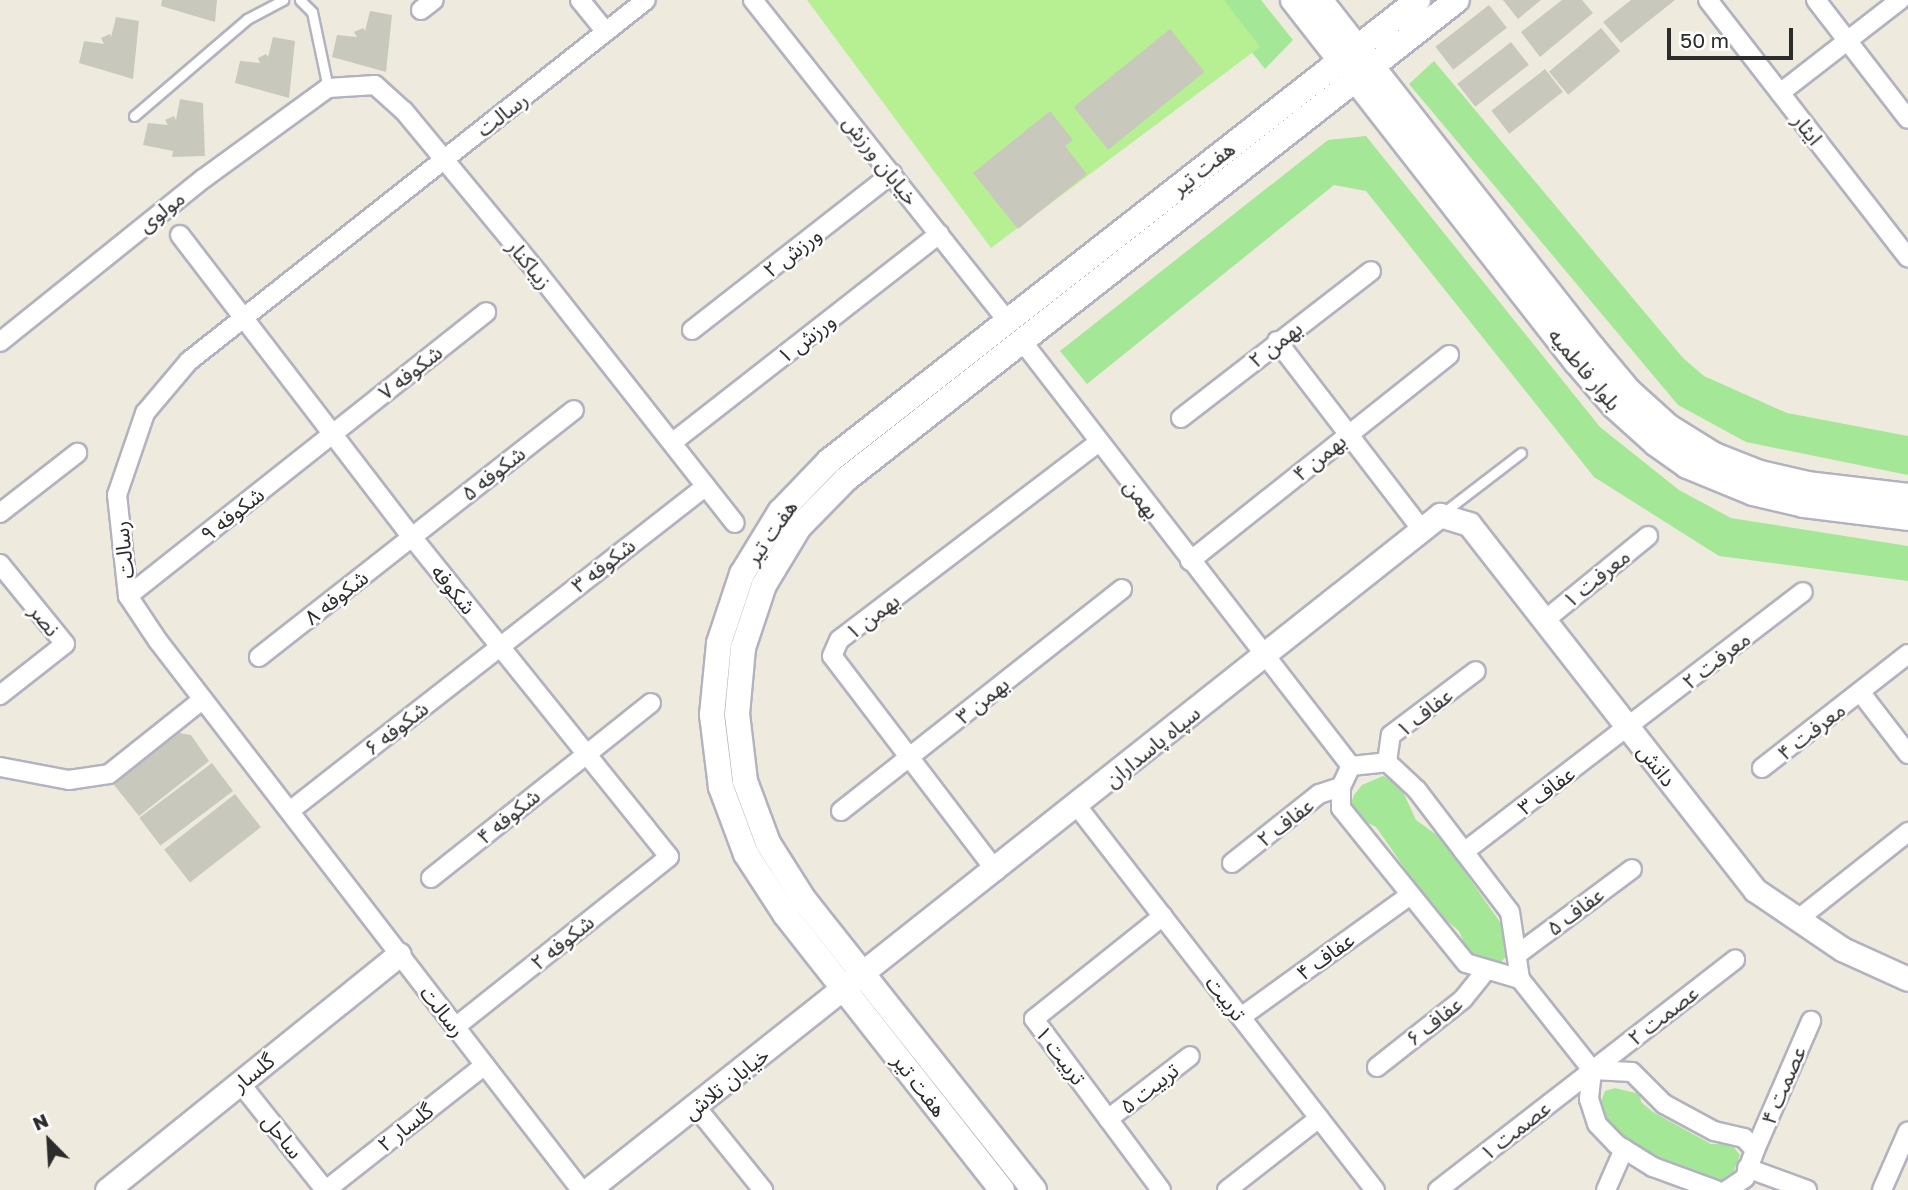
<!DOCTYPE html>
<html>
<head>
<meta charset="utf-8">
<style>
  body { margin:0 }
  #map { position:relative; width:1908px; height:1190px; overflow:hidden; background:#eeeade; font-family:"Golos Text","Noto Sans Arabic",sans-serif }
  div>[style] { position:absolute }
  [style*='--x'] { left:calc(var(--x)*1px); top:calc(var(--y)*1px); width:calc(var(--w)*1px); rotate:calc(var(--a)*1deg) }
  .green>* { inset:0; background:#a4e897 }
  .pitch>* { inset:0; background:#b7f092 }
  .building>* { inset:0; background:#c9c8bc; transform-origin:0 0 }
  .roads { filter:drop-shadow(2px 0 #b2b2c0) drop-shadow(-2px 0 #b2b2c0) drop-shadow(0 2px #b2b2c0) drop-shadow(0 -2px #b2b2c0) }
  .service>* { height:9px; margin:-4.5px; padding:0 4.5px; transform-origin:4.5px; border-radius:4.5px; background:#fff }
  .minor>* { height:18px; margin:-9px; padding:0 9px; transform-origin:9px; border-radius:9px; background:#fff }
  .tertiary>* { height:23px; margin:-11.5px; padding:0 11.5px; transform-origin:11.5px; border-radius:11.5px; background:#fff }
  .secondary>* { height:24px; margin:-12px; padding:0 12px; transform-origin:12px; border-radius:12px; background:#fff }
  span { translate:-50% -50%; white-space:nowrap; text-align:center; line-height:1.15; -webkit-text-stroke:5px #fff; paint-order:stroke }
  .street-label { font-size:21px; color:#2c2c2c }
  .north { position:absolute; left:14px; top:1106px; width:70px; height:70px; -webkit-text-stroke:5px #fff; paint-order:stroke; rotate:336deg; font-size:19px; font-weight:700; line-height:28px; text-align:center; color:#2c2c2c }
  .north::after { content:''; display:block; margin:auto; width:24px; height:32px; background:#2c2c2c; clip-path:polygon(50% 0,100% 100%,50% 72%,0 100%) }
  .scale { position:absolute; left:1667px; top:28px; width:126px; height:32px; box-sizing:border-box; border:4px solid #2c2c2c; border-top:0; padding-left:9px; font-size:21px; line-height:24px; white-space:nowrap; color:#2c2c2c; -webkit-text-stroke:5px #fff; paint-order:stroke }
</style>
</head>
<body>
<div id="map">
  <div class="green">
    <i style="clip-path:polygon(1211px 0,1261px 0,1293px 40px,1265px 69px)"></i>
    <i style="clip-path:polygon(1434px 61px,1683px 358px,1704px 376px,1787px 413px,1908px 436px,1908px 475px,1746px 442px,1678px 405px,1409px 84px)"></i>
    <i style="clip-path:polygon(1366px 136px,1600px 427px,1679px 490px,1731px 518px,1908px 546px,1908px 581px,1719px 556px,1594px 477px,1366px 191px,1334px 185px,1087px 384px,1060px 351px,1328px 140px)"></i>
    <i style="clip-path:polygon(1383px 776px,1399px 783px,1416px 820px,1441px 838px,1507px 932px,1508px 954px,1498px 966px,1469px 955px,1459px 931px,1433px 909px,1376px 827px,1357px 817px,1351px 803px,1354px 795px,1362px 785px)"></i>
    <i style="clip-path:polygon(1615px 1088px,1640px 1094px,1641px 1102px,1653px 1112px,1711px 1144px,1731px 1144px,1740px 1155px,1730px 1182px,1718px 1184px,1690px 1172px,1643px 1152px,1618px 1134px,1603px 1120px,1599px 1107px,1605px 1091px)"></i>
  </div>
  <div class="pitch">
    <i style="clip-path:polygon(807px 0,1224px 0,1260px 47px,991px 248px)"></i>
  </div>
  <div class="building">
    <i style="clip-path:polygon(162px 0,217px 0,215px 22px,161px 6px)"></i>
    <i style="clip-path:polygon(1503px 0,1541px 0,1518px 19px)"></i>
    <i style="clip-path:polygon(1562px 0,1582px 0,1593px 13px,1540px 57px,1521px 32px)"></i>
    <i style="clip-path:polygon(1631px 0,1675px 0,1621px 43px,1603px 22px)"></i>
    <i style="left:1489px;top:5px;width:29px;height:68px;rotate:52deg"></i>
    <i style="clip-path:polygon(370px 11px,392px 15px,386px 72px,332px 57px,337px 35px,357px 37px,354px 32px,363px 28px,365px 31px)"></i>
    <i style="clip-path:polygon(116px 17px,139px 21px,133px 79px,79px 63px,84px 41px,104px 44px,101px 38px,110px 34px,111px 37px)"></i>
    <i style="left:1601px;top:28px;width:30px;height:68px;rotate:50deg"></i>
    <i style="left:1170px;top:29px;width:55px;height:124px;rotate:51deg"></i>
    <i style="clip-path:polygon(273px 37px,295px 41px,289px 98px,235px 83px,240px 61px,260px 63px,258px 58px,266px 54px,268px 57px)"></i>
    <i style="left:1511px;top:42px;width:29px;height:68px;rotate:52deg"></i>
    <i style="left:1545px;top:69px;width:29px;height:68px;rotate:52deg"></i>
    <i style="clip-path:polygon(180px 99px,203px 103px,205px 156px,172px 157px,173px 151px,143px 145px,148px 123px,168px 125px,165px 120px,174px 116px,176px 120px)"></i>
    <i style="clip-path:polygon(1050px 111px,1073px 140px,1065px 146px,1087px 174px,1018px 229px,973px 173px)"></i>
    <i style="clip-path:polygon(179px 733px,191px 735px,209px 761px,139px 816px,114px 785px)"></i>
    <i style="left:212px;top:763px;width:35px;height:91px;rotate:53deg"></i>
    <i style="left:235px;top:794px;width:42px;height:90px;rotate:52deg"></i>
  </div>
  <div class="roads">
    <div class="service">
      <i style="--x:300;--y:0;--w:17;--a:45"></i>
      <i style="--x:312;--y:12;--w:78;--a:78.1"></i>
      <i style="--x:134;--y:116;--w:149;--a:-40.6"></i>
      <i style="--x:247;--y:19;--w:41;--a:-27.8"></i>
      <i style="--x:1444;--y:512;--w:97;--a:-37.5"></i>
    </div>
    <div class="minor">
      <i style="--x:580;--y:0;--w:41;--a:50.9"></i>
      <i style="--x:753;--y:0;--w:409;--a:51.6"></i>
      <i style="--x:1708;--y:0;--w:326;--a:52.2"></i>
      <i style="--x:1816;--y:0;--w:150;--a:52.3"></i>
      <i style="--x:421;--y:10;--w:16;--a:-38"></i>
      <i style="--x:1780;--y:93;--w:152;--a:-37.8"></i>
      <i style="--x:180;--y:235;--w:381;--a:52.5"></i>
      <i style="--x:412;--y:537;--w:410;--a:51.2"></i>
      <i style="--x:669;--y:857;--w:273;--a:141.5"></i>
      <i style="--x:692;--y:330;--w:254;--a:-38"></i>
      <i style="--x:1022;--y:341;--w:537;--a:52.26"></i>
      <i style="--x:1277;--y:341;--w:238;--a:52.5"></i>
      <i style="--x:0;--y:342;--w:260;--a:-38.8"></i>
      <i style="--x:203;--y:179;--w:155;--a:-36.1"></i>
      <i style="--x:328;--y:88;--w:47;--a:-3.7"></i>
      <i style="--x:375;--y:85;--w:39;--a:42"></i>
      <i style="--x:404;--y:111;--w:210;--a:50.4"></i>
      <i style="--x:538;--y:273;--w:318;--a:51.8"></i>
      <i style="--x:1181;--y:418;--w:240;--a:-37.7"></i>
      <i style="--x:673;--y:442;--w:338;--a:-38"></i>
      <i style="--x:0;--y:513;--w:98;--a:-37.9"></i>
      <i style="--x:1190;--y:561;--w:331;--a:-38.5"></i>
      <i style="--x:0;--y:564;--w:103;--a:50.9"></i>
      <i style="--x:65;--y:644;--w:83;--a:141.9"></i>
      <i style="--x:128;--y:596;--w:457;--a:-38.4"></i>
      <i style="--x:1545;--y:620;--w:133;--a:-39.2"></i>
      <i style="--x:259;--y:657;--w:400;--a:-38.1"></i>
      <i style="--x:1861;--y:693;--w:77;--a:52.4"></i>
      <i style="--x:1387;--y:762;--w:41;--a:43"></i>
      <i style="--x:1417;--y:790;--w:153;--a:52.7"></i>
      <i style="--x:1510;--y:912;--w:68;--a:81.5"></i>
      <i style="--x:1520;--y:979;--w:56;--a:-163.5"></i>
      <i style="--x:1466;--y:963;--w:199;--a:-128.9"></i>
      <i style="--x:1341;--y:808;--w:21;--a:-90"></i>
      <i style="--x:1341;--y:787;--w:23;--a:-65"></i>
      <i style="--x:1351;--y:766;--w:36;--a:-6"></i>
      <i style="--x:1387;--y:762;--w:27;--a:-82"></i>
      <i style="--x:1391;--y:735;--w:106;--a:-37"></i>
      <i style="--x:0;--y:767;--w:70;--a:10.7"></i>
      <i style="--x:69;--y:780;--w:40;--a:-8.5"></i>
      <i style="--x:109;--y:774;--w:119;--a:-38.5"></i>
      <i style="--x:1762;--y:768;--w:185;--a:-38"></i>
      <i style="--x:1077;--y:806;--w:486;--a:52.2"></i>
      <i style="--x:291;--y:810;--w:526;--a:-37.98"></i>
      <i style="--x:841;--y:811;--w:358;--a:-38.3"></i>
      <i style="--x:1464;--y:852;--w:427;--a:-37.5"></i>
      <i style="--x:1232;--y:863;--w:111;--a:-38.4"></i>
      <i style="--x:1319;--y:794;--w:23;--a:-18"></i>
      <i style="--x:996;--y:871;--w:270;--a:-127.3"></i>
      <i style="--x:832;--y:656;--w:17;--a:-66"></i>
      <i style="--x:839;--y:640;--w:327;--a:-37.3"></i>
      <i style="--x:431;--y:878;--w:281;--a:-38.5"></i>
      <i style="--x:1797;--y:920;--w:142;--a:-38.4"></i>
      <i style="--x:1518;--y:954;--w:142;--a:-36.7"></i>
      <i style="--x:1520;--y:979;--w:116;--a:51.6"></i>
      <i style="--x:1592;--y:1070;--w:29;--a:96"></i>
      <i style="--x:1589;--y:1099;--w:26;--a:72"></i>
      <i style="--x:1597;--y:1124;--w:28;--a:46"></i>
      <i style="--x:1616;--y:1144;--w:44;--a:31.9"></i>
      <i style="--x:1653;--y:1167;--w:67;--a:20.1"></i>
      <i style="--x:1241;--y:1017;--w:208;--a:-35.8"></i>
      <i style="--x:1377;--y:1067;--w:110;--a:-38.3"></i>
      <i style="--x:1463;--y:999;--w:36;--a:-51"></i>
      <i style="--x:1592;--y:1070;--w:40;--a:2.9"></i>
      <i style="--x:1632;--y:1072;--w:45;--a:45"></i>
      <i style="--x:1664;--y:1104;--w:57;--a:28.4"></i>
      <i style="--x:1714;--y:1131;--w:31;--a:13"></i>
      <i style="--x:1744;--y:1138;--w:16;--a:47"></i>
      <i style="--x:1755;--y:1150;--w:30;--a:110"></i>
      <i style="--x:1745;--y:1178;--w:22;--a:146"></i>
      <i style="--x:240;--y:1083;--w:137;--a:51.5"></i>
      <i style="--x:696;--y:1107;--w:107;--a:51.1"></i>
      <i style="--x:1108;--y:1119;--w:103;--a:-37.5"></i>
      <i style="--x:1755;--y:1150;--w:141;--a:-66.5"></i>
      <i style="--x:1747;--y:1168;--w:64;--a:20.1"></i>
      <i style="--x:326;--y:1190;--w:202;--a:-38.2"></i>
      <i style="--x:581;--y:1190;--w:693;--a:-127.61"></i>
      <i style="--x:158;--y:641;--w:54;--a:-123.7"></i>
      <i style="--x:128;--y:596;--w:102;--a:-96.2"></i>
      <i style="--x:117;--y:495;--w:87;--a:-71.1"></i>
      <i style="--x:145;--y:413;--w:68;--a:-49.8"></i>
      <i style="--x:189;--y:361;--w:582;--a:-38.31"></i>
      <i style="--x:1161;--y:1190;--w:213;--a:-126.6"></i>
      <i style="--x:1034;--y:1019;--w:165;--a:-38.6"></i>
      <i style="--x:1227;--y:1190;--w:117;--a:-38"></i>
      <i style="--x:1438;--y:1190;--w:376;--a:-37.8"></i>
      <i style="--x:1606;--y:1190;--w:45;--a:-66.3"></i>
      <i style="--x:1882;--y:1190;--w:64;--a:-66.2"></i>
    </div>
    <div class="tertiary">
      <i style="--x:107;--y:1190;--w:375;--a:-38.9"></i>
      <i style="--x:588;--y:1190;--w:1087;--a:-38.39"></i>
      <i style="--x:1440;--y:515;--w:30;--a:17"></i>
      <i style="--x:1469;--y:524;--w:464;--a:52"></i>
      <i style="--x:1755;--y:890;--w:105;--a:34.1"></i>
      <i style="--x:1842;--y:949;--w:72;--a:24.4"></i>
    </div>
    <div class="secondary">
      <i style="--x:1293;--y:0;--w:459;--a:52"></i>
      <i style="--x:1576;--y:362;--w:58;--a:49.2"></i>
      <i style="--x:1614;--y:406;--w:57;--a:42.1"></i>
      <i style="--x:1656;--y:444;--w:38;--a:35"></i>
      <i style="--x:1687;--y:466;--w:71;--a:22.2"></i>
      <i style="--x:1753;--y:493;--w:52;--a:13.2"></i>
      <i style="--x:1804;--y:505;--w:105;--a:7.1"></i>
      <i style="--x:1320;--y:0;--w:442;--a:51.9"></i>
      <i style="--x:1593;--y:348;--w:56;--a:50.1"></i>
      <i style="--x:1629;--y:391;--w:54;--a:42"></i>
      <i style="--x:1669;--y:427;--w:53;--a:31.9"></i>
      <i style="--x:1714;--y:455;--w:49;--a:21.4"></i>
      <i style="--x:1760;--y:473;--w:49;--a:12.9"></i>
      <i style="--x:1808;--y:484;--w:101;--a:6.8"></i>
      <i style="--x:1002;--y:1190;--w:351;--a:-128.2"></i>
      <i style="--x:785;--y:914;--w:72;--a:-123"></i>
      <i style="--x:746;--y:854;--w:72;--a:-110.5"></i>
      <i style="--x:721;--y:787;--w:73;--a:-97.1"></i>
      <i style="--x:712;--y:715;--w:72;--a:-84.4"></i>
      <i style="--x:719;--y:643;--w:73;--a:-71.6"></i>
      <i style="--x:742;--y:574;--w:73;--a:-58.5"></i>
      <i style="--x:780;--y:512;--w:71;--a:-46.1"></i>
      <i style="--x:829;--y:461;--w:748;--a:-38.05"></i>
      <i style="--x:1034;--y:1190;--w:370;--a:-128.4"></i>
      <i style="--x:804;--y:900;--w:67;--a:-122.3"></i>
      <i style="--x:768;--y:843;--w:66;--a:-110.4"></i>
      <i style="--x:745;--y:781;--w:67;--a:-96.8"></i>
      <i style="--x:737;--y:714;--w:66;--a:-84.8"></i>
      <i style="--x:743;--y:648;--w:66;--a:-71.6"></i>
      <i style="--x:764;--y:585;--w:68;--a:-58.9"></i>
      <i style="--x:799;--y:527;--w:67;--a:-45.6"></i>
      <i style="--x:846;--y:479;--w:776;--a:-38.1"></i>
    </div>
  </div>
  <div class="street-label">
    <span style="left:502px;top:114px;rotate:-38deg">رسالت</span>
    <span style="left:1808px;top:129px;rotate:52deg">ایثار</span>
    <span style="left:881px;top:160px;rotate:52deg">خیابان ورزش</span>
    <span style="left:1203px;top:168px;rotate:-38deg">هفت تیر</span>
    <span style="left:161px;top:211px;rotate:-38deg">مولوی</span>
    <span style="left:792px;top:252px;rotate:-38deg">ورزش ۲</span>
    <span style="left:530px;top:264px;rotate:51deg">زیباکنار</span>
    <span style="left:806px;top:338px;rotate:-38deg">ورزش ۱</span>
    <span style="left:1275px;top:344px;rotate:-38deg">بهمن ۲</span>
    <span style="left:1585px;top:369px;rotate:50deg">بلوار فاطمیه</span>
    <span style="left:410px;top:372px;rotate:-38deg">شکوفه ۷</span>
    <span style="left:1319px;top:457px;rotate:-39deg">بهمن ۴</span>
    <span style="left:493px;top:473px;rotate:-38deg">شکوفه ۵</span>
    <span style="left:1142px;top:499px;rotate:53deg">بهمن</span>
    <span style="left:232px;top:514px;rotate:-38deg">شکوفه ۹</span>
    <span style="left:771px;top:532px;rotate:-55deg">هفت تیر</span>
    <span style="left:123px;top:550px;rotate:-96deg">رسالت</span>
    <span style="left:603px;top:565px;rotate:-38deg">شکوفه ۳</span>
    <span style="left:1596px;top:578px;rotate:-39deg">معرفت ۱</span>
    <span style="left:454px;top:589px;rotate:51deg">شکوفه</span>
    <span style="left:336px;top:597px;rotate:-38deg">شکوفه ۸</span>
    <span style="left:872px;top:616px;rotate:-37deg">بهمن ۱</span>
    <span style="left:45px;top:620px;rotate:51deg">نصر</span>
    <span style="left:1716px;top:660px;rotate:-38deg">معرفت ۲</span>
    <span style="left:982px;top:700px;rotate:-39deg">بهمن ۳</span>
    <span style="left:1424px;top:712px;rotate:-38deg">عفاف ۱</span>
    <span style="left:396px;top:728px;rotate:-38deg">شکوفه ۶</span>
    <span style="left:1811px;top:731px;rotate:-38deg">معرفت ۴</span>
    <span style="left:1152px;top:746px;rotate:-39deg">سپاه پاسداران</span>
    <span style="left:1657px;top:765px;rotate:52deg">دانش</span>
    <span style="left:1546px;top:790px;rotate:-37deg">عفاف ۳</span>
    <span style="left:508px;top:816px;rotate:-39deg">شکوفه ۴</span>
    <span style="left:1285px;top:822px;rotate:-38deg">عفاف ۲</span>
    <span style="left:1575px;top:911px;rotate:-37deg">عفاف ۵</span>
    <span style="left:562px;top:942px;rotate:-39deg">شکوفه ۲</span>
    <span style="left:1325px;top:956px;rotate:-36deg">عفاف ۴</span>
    <span style="left:1226px;top:998px;rotate:52deg">تربیت</span>
    <span style="left:443px;top:1011px;rotate:52deg">رسالت</span>
    <span style="left:1663px;top:1015px;rotate:-38deg">عصمت ۲</span>
    <span style="left:1434px;top:1021px;rotate:-39deg">عفاف ۶</span>
    <span style="left:1061px;top:1055px;rotate:53deg">تربیت ۱</span>
    <span style="left:253px;top:1072px;rotate:-39deg">گلسار</span>
    <span style="left:726px;top:1083px;rotate:-38deg">خیابان تلاش</span>
    <span style="left:920px;top:1085px;rotate:52deg">هفت تیر</span>
    <span style="left:1783px;top:1085px;rotate:-67deg">عصمت ۴</span>
    <span style="left:1149px;top:1088px;rotate:-38deg">تربیت ۵</span>
    <span style="left:405px;top:1127px;rotate:-38deg">گلسار ۲</span>
    <span style="left:1515px;top:1130px;rotate:-38deg">عصمت ۱</span>
    <span style="left:283px;top:1136px;rotate:51deg">ساحل</span>
  </div>
  <div class="north">N</div>
  <div class="scale">50 m</div>
</div>
</body>
</html>
